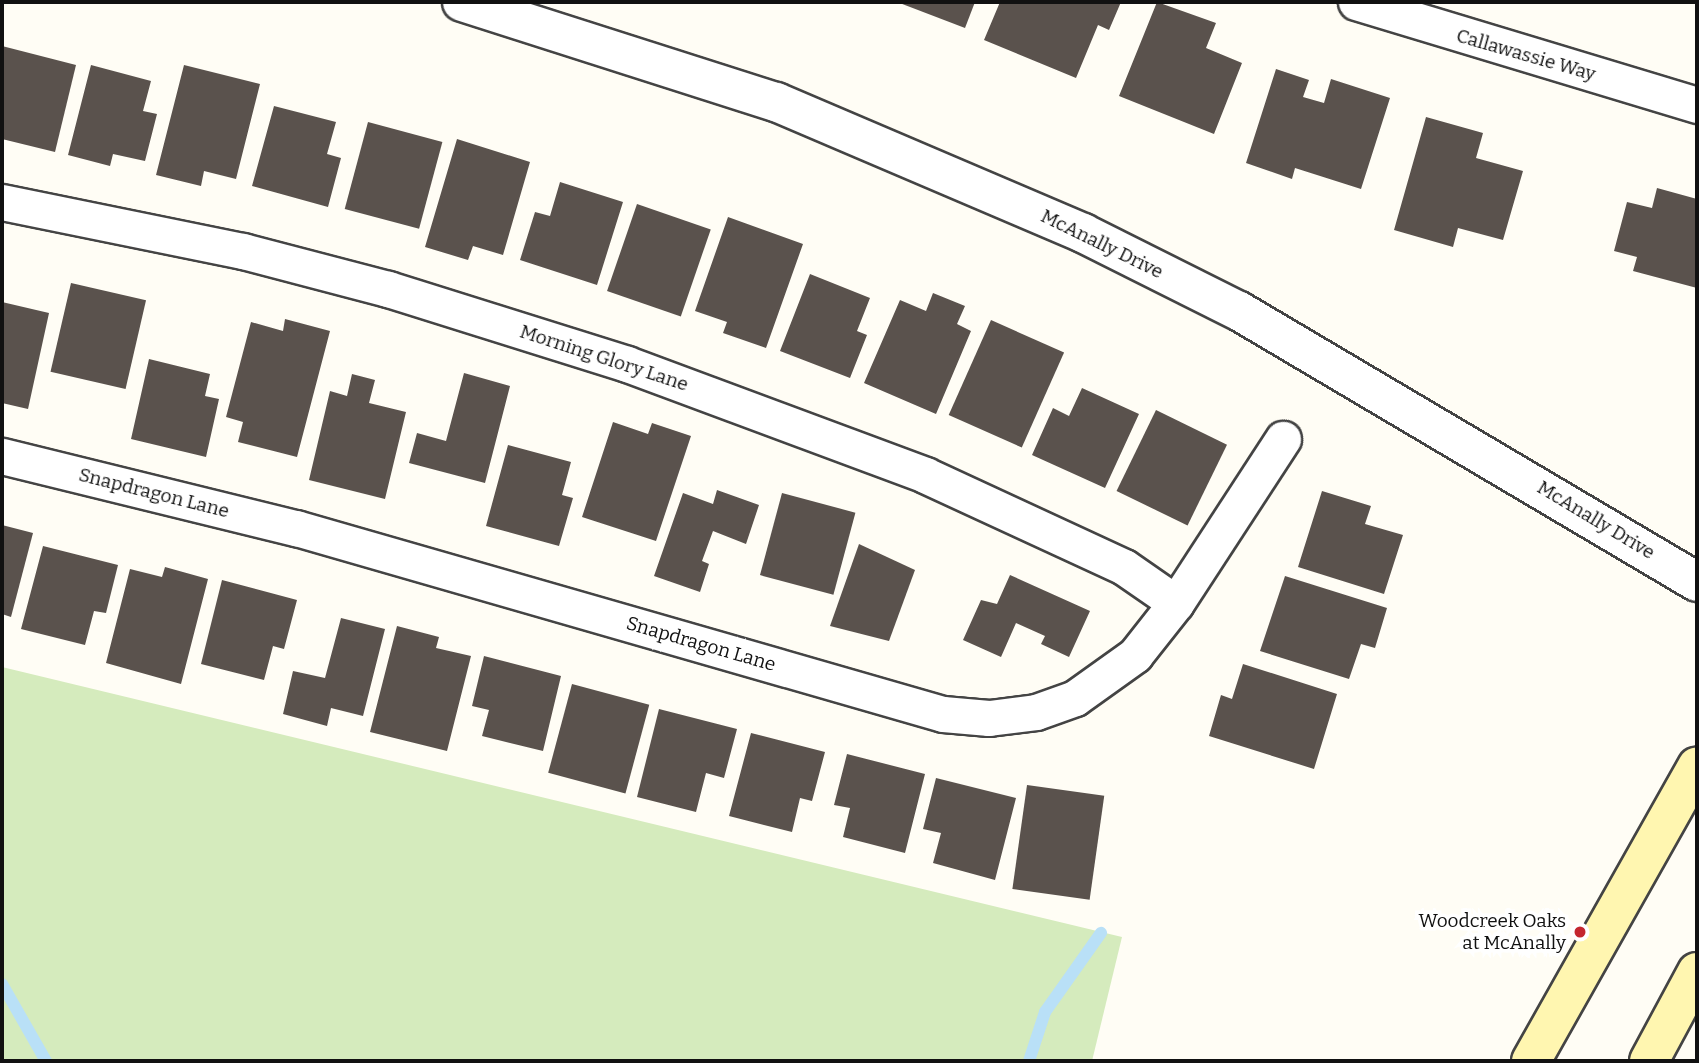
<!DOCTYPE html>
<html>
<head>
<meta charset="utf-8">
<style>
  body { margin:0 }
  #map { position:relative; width:1699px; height:1063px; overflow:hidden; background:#fffdf5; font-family:Bitter,serif }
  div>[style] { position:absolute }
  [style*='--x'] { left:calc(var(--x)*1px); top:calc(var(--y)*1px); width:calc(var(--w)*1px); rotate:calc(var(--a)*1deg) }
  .green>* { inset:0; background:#d5ebbd }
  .stream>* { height:12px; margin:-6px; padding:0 6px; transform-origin:6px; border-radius:6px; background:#b9e0f7 }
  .building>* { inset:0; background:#5a524d; transform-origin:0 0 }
  .roads { filter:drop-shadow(2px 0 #444) drop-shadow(-2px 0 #444) drop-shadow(0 2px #444) drop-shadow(0 -2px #444) }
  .minor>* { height:35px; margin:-17.5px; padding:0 17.5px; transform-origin:17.5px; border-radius:17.5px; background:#fff }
  .tertiary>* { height:38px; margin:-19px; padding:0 19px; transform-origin:19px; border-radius:19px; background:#fff }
  .secondary>* { height:38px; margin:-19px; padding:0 19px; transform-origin:19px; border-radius:19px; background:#fff6b0 }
  .dots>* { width:19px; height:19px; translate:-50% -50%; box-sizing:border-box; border:4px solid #fff; border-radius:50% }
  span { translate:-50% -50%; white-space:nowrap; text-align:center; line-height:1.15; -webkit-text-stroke:7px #fff; paint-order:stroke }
  .street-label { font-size:19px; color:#111 }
  .poi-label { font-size:19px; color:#111 }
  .right { translate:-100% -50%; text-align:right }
  .frame { position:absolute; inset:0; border:4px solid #111; pointer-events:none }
</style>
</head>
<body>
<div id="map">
  <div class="green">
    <i style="clip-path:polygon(2px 667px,1122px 937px,1092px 1061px,2px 1061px)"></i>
  </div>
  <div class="stream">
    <i style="--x:2;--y:984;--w:89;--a:60.3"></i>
    <i style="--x:1029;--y:1061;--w:52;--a:-71.9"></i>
    <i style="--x:1045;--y:1012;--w:97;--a:-54.7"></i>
  </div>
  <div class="building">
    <i style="clip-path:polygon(897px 2px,975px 2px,965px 28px)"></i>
    <i style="clip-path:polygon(1000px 2px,1121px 2px,1109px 30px,1098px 25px,1076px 78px,984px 40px)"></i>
    <i style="clip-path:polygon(1157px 2px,1216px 23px,1206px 48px,1242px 63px,1214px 134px,1119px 96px)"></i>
    <i style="clip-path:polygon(2px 46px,76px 65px,55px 152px,2px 139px)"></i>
    <i style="clip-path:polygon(91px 65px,151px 81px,143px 111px,157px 114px,145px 161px,113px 154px,110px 166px,68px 155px)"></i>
    <i style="clip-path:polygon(184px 65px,260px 84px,236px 179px,204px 171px,201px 186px,156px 175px)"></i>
    <i style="clip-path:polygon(1276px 69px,1309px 80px,1303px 97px,1324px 103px,1331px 79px,1390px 98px,1361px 189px,1295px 168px,1292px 179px,1246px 163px)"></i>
    <i style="clip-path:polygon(274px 106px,336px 122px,327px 154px,341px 158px,328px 207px,252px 186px)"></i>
    <i style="clip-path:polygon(1426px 117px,1483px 133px,1476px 158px,1523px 171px,1503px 240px,1458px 228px,1453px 247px,1394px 230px)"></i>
    <i style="left:368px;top:122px;width:77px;height:90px;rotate:15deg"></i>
    <i style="clip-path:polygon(457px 139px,530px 162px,503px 255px,473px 246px,468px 260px,425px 247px)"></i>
    <i style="clip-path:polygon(560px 182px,623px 202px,597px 285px,520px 260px,535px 212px,550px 216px)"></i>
    <i style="clip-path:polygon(1657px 188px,1697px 199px,1697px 288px,1633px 271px,1637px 257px,1614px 251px,1627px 202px,1652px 208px)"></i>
    <i style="left:637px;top:204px;width:78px;height:92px;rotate:19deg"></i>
    <i style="clip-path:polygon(728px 217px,803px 244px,766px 348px,723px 333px,727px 322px,695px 311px)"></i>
    <i style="clip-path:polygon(810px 274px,870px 298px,857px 331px,867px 335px,850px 378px,780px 351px)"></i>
    <i style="left:71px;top:283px;width:77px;height:91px;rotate:13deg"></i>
    <i style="clip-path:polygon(933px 293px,965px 306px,957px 324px,971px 331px,936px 414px,864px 383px,900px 300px,926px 311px)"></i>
    <i style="clip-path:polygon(2px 302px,49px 313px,28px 409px,2px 403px)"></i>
    <i style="clip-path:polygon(285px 319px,330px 331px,297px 457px,238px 442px,243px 422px,226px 417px,251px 322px,283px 331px)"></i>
    <i style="left:991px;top:320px;width:80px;height:104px;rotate:24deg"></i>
    <i style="clip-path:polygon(149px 359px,210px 374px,205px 396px,219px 399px,206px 457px,131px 439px)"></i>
    <i style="clip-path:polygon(464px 373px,510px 386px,485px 483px,409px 463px,417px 433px,446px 441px)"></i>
    <i style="clip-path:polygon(352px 374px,375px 380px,369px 403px,406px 412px,385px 499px,309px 480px,330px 391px,347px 396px)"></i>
    <i style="clip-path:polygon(1082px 388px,1139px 414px,1105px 488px,1032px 455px,1053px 408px,1069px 416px)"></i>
    <i style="left:1156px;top:410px;width:79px;height:90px;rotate:26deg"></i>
    <i style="clip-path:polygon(613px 422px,648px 434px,652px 423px,691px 436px,656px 541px,582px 517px)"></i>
    <i style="clip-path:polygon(508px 445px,571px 462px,562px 495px,573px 498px,559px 546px,486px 526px)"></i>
    <i style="clip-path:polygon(717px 490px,759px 505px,746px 544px,713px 531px,702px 561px,709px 564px,700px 592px,654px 576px,683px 493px,713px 504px)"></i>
    <i style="clip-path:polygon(1322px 491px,1371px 506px,1365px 524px,1403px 535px,1384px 594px,1298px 567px)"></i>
    <i style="left:782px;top:493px;width:76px;height:85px;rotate:15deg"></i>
    <i style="clip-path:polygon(2px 525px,33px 533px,11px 617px,2px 614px)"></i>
    <i style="clip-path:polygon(859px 544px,915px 570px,889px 641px,830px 626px)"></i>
    <i style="clip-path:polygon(43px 546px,118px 565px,106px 613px,94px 611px,85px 645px,21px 629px)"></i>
    <i style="clip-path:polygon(165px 567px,208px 579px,181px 684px,106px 663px,130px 569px,162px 577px)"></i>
    <i style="clip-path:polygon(1010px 575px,1090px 611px,1069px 657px,1041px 644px,1045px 636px,1016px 623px,1001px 657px,963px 640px,981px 600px,997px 604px)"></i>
    <i style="clip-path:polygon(1285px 576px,1387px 608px,1375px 648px,1361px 644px,1349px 679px,1260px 651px)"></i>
    <i style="clip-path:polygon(222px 580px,297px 600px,284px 649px,273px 646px,264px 680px,201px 664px)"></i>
    <i style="clip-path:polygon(341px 618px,385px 629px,363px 716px,331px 708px,327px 726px,283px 714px,293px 671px,325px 678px)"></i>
    <i style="clip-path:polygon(397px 626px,439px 637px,436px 648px,471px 656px,447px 751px,370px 732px)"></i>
    <i style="clip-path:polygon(484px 656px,561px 676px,543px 751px,482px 736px,489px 710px,472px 706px)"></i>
    <i style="clip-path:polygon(1243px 664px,1337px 694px,1314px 769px,1209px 736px,1221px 695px,1232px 699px)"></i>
    <i style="left:572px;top:684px;width:80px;height:92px;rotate:15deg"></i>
    <i style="clip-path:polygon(659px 709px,737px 729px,724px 778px,706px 773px,696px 812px,637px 797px)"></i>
    <i style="clip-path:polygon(751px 733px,825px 752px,812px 801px,800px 798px,792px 832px,729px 816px)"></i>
    <i style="clip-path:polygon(847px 754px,925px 774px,905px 853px,843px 837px,850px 808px,834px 805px)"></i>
    <i style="clip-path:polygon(936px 778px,1016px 798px,995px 880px,933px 863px,941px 833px,923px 829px)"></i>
    <i style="left:1027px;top:785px;width:78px;height:105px;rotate:8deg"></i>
  </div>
  <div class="roads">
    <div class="minor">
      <i style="--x:1356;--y:2;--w:356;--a:16.8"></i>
      <i style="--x:2;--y:202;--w:246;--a:11.5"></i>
      <i style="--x:243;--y:251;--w:150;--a:14.7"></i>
      <i style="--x:388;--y:289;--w:250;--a:17.4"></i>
      <i style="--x:627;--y:364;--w:318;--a:20.4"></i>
      <i style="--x:925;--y:475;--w:219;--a:24.8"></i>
      <i style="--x:1124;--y:567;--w:63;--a:34.7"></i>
      <i style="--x:2;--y:456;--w:303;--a:13.8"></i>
      <i style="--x:296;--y:528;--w:673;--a:16.04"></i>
      <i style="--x:943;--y:714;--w:46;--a:5"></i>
      <i style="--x:989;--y:718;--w:47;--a:-7.3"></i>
      <i style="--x:1036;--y:712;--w:41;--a:-19.7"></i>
      <i style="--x:1075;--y:698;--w:74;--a:-35.6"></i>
      <i style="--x:1135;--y:655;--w:66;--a:-51.7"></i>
      <i style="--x:1176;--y:603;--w:196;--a:-56.9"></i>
    </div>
    <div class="tertiary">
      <i style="--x:462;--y:2;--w:330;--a:17.7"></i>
      <i style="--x:776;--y:102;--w:334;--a:23.1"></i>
      <i style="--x:1083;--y:233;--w:174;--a:26.6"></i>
      <i style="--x:1239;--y:311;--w:532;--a:30.61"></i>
    </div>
    <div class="secondary">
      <i style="--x:1531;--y:1061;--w:338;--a:-60.6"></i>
      <i style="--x:1649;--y:1061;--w:101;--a:-61.7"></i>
    </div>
  </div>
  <div class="dots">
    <i style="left:1580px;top:932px;background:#c4262e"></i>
  </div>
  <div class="street-label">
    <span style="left:1526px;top:55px;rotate:16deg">Callawassie Way</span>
    <span style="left:1102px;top:244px;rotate:26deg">McAnally Drive</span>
    <span style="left:604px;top:358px;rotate:18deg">Morning Glory Lane</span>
    <span style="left:154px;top:493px;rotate:14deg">Snapdragon Lane</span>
    <span style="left:1596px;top:520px;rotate:31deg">McAnally Drive</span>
    <span style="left:701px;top:644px;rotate:16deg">Snapdragon Lane</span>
  </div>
  <div class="poi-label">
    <span class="right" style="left:1566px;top:932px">Woodcreek Oaks<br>at McAnally</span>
  </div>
  <div class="frame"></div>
</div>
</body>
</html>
